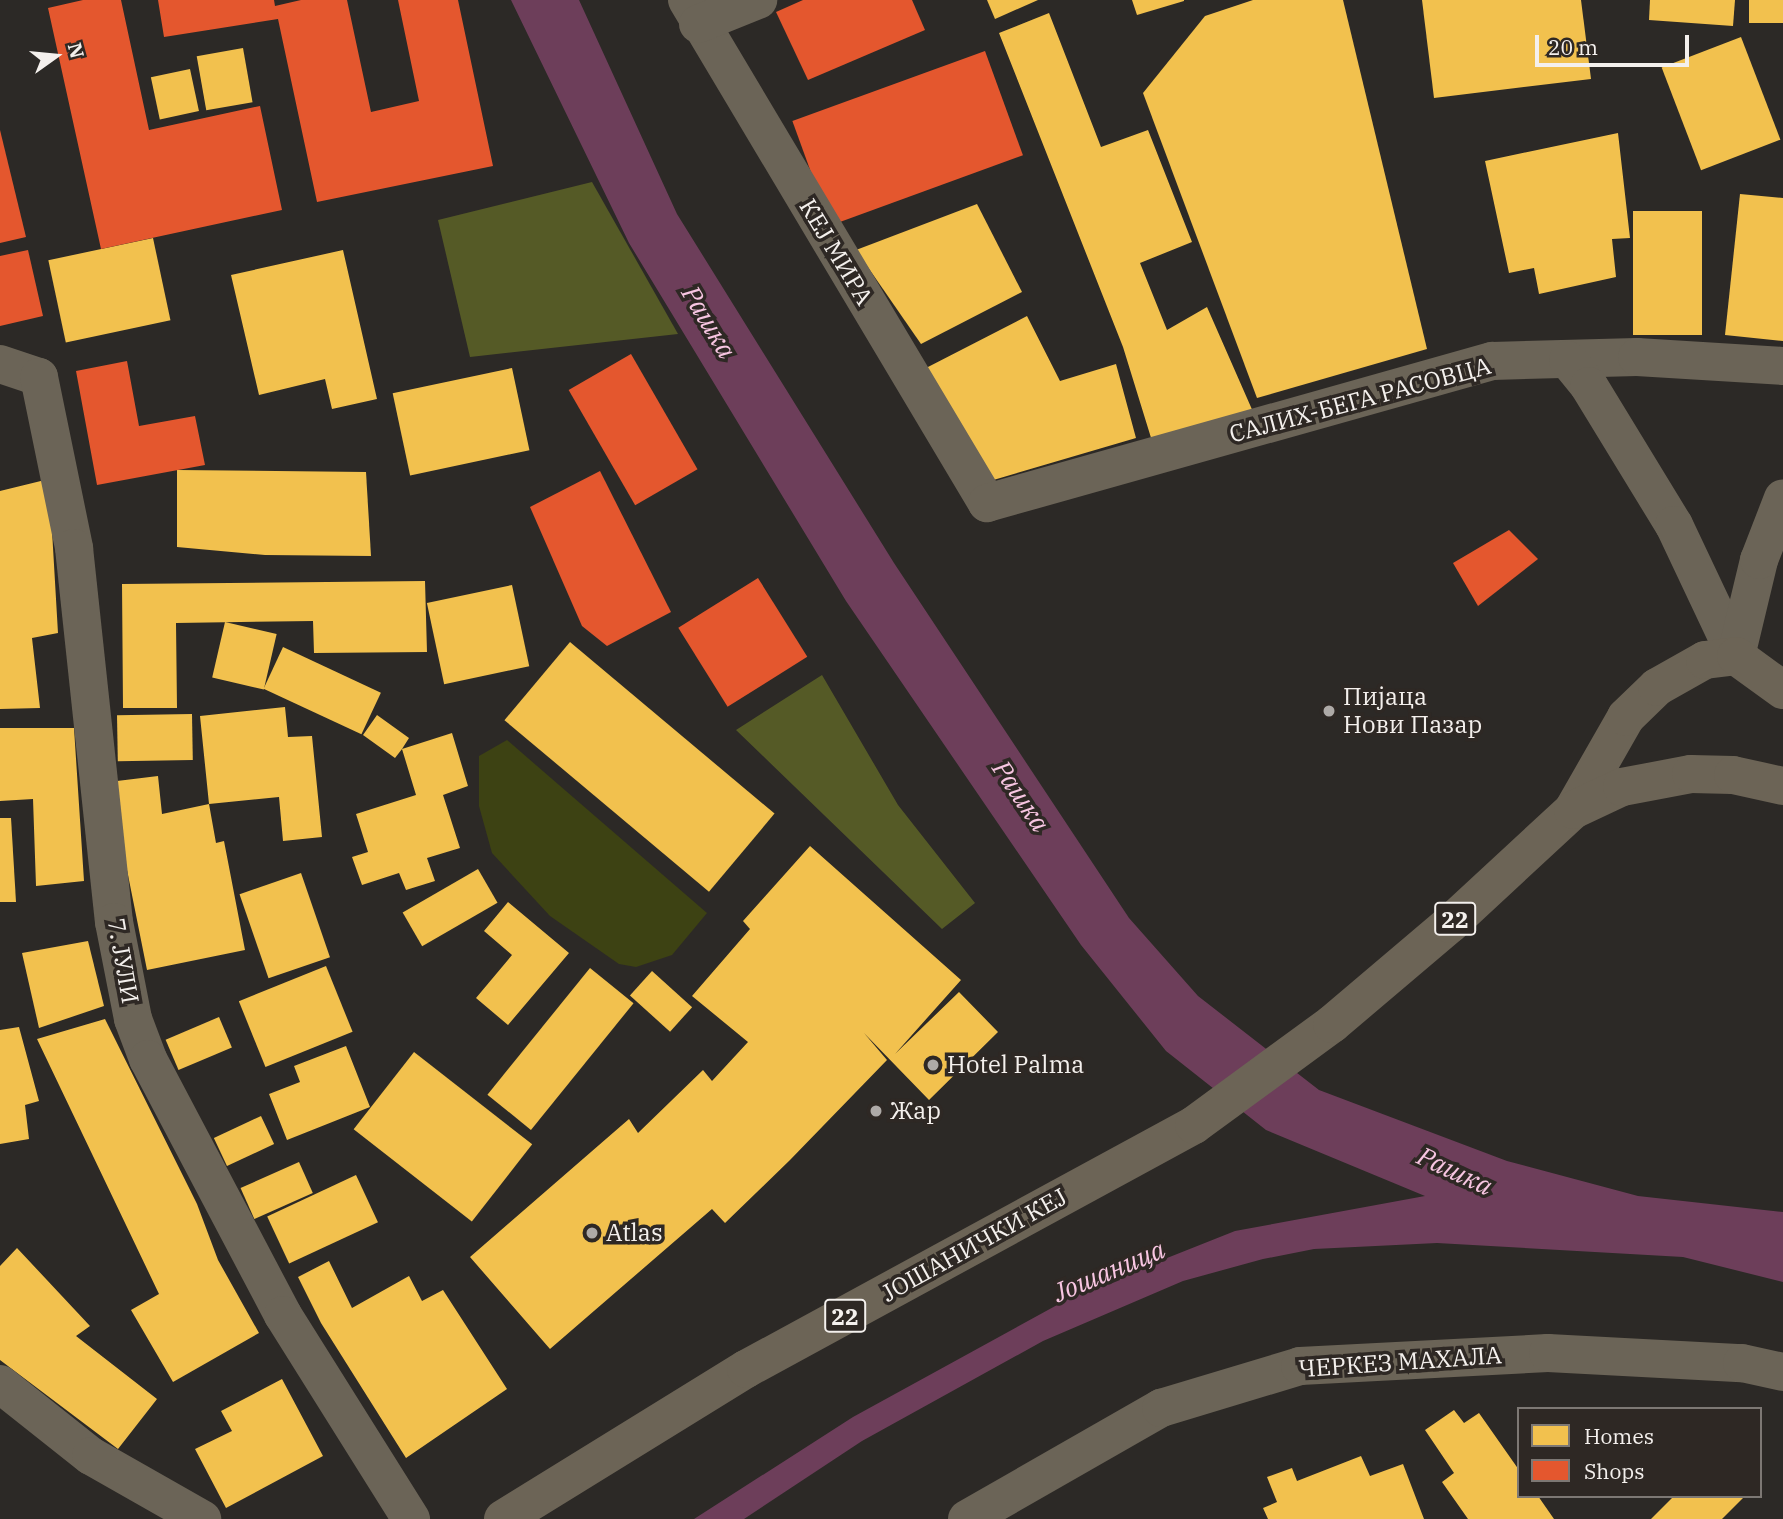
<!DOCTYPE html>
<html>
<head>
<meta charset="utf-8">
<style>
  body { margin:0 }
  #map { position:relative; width:1783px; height:1519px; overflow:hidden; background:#2c2926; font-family:"IBM Plex Serif",serif }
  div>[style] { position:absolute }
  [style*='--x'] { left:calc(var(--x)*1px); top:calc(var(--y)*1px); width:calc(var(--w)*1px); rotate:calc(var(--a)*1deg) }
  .green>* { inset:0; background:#3d4213 }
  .forest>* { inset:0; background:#555a26 }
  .water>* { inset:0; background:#6d3e5a }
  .homes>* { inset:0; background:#f2c14e; transform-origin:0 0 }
  .shops>* { inset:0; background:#e4572e; transform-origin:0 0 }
  .minor>* { height:38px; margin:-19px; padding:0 19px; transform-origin:19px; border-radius:19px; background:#6b6457 }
  .primary>* { height:38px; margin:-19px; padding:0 19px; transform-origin:19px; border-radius:19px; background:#6c6456 }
  .dots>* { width:19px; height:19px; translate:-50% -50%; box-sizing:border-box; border:4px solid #2e2824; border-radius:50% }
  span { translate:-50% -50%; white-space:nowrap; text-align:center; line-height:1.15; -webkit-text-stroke:7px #2e2824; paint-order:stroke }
  .shield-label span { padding:2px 5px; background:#2e2824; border:2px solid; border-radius:5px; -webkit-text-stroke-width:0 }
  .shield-label { font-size:23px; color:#f4f0ed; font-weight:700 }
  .street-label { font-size:24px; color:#f4f0ed }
  .poi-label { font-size:24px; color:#f4f0ed }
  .left { translate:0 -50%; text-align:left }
  .water-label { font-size:26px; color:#f8c6e2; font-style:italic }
  .legend { position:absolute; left:1517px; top:1407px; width:245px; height:91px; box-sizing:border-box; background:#2e2824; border:2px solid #7d7874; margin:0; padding:9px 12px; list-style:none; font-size:21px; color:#f4f0ed }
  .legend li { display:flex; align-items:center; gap:14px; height:35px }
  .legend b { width:35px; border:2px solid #7d7874 }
  .north { position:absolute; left:21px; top:21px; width:70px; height:70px; -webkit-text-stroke:5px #2e2824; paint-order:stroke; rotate:75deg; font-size:19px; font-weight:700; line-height:28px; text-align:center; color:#f4f0ed }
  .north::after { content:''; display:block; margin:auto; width:24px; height:32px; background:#f4f0ed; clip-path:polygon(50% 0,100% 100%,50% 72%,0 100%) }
  .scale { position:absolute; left:1535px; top:35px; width:154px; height:32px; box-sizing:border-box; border:4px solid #f4f0ed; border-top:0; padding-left:9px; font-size:21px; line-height:24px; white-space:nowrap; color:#f4f0ed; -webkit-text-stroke:5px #2e2824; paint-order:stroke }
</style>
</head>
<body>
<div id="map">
  <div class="green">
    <i style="clip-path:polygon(507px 740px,707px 913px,672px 955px,636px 967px,619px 964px,550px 916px,492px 853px,479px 806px,479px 756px)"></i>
  </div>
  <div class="forest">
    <i style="clip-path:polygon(592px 182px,678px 334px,470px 357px,438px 220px)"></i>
    <i style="clip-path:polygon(822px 675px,898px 805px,975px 903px,942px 929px,736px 730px)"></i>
  </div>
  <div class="water">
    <i style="clip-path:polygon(511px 0,579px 0,677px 214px,894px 563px,1129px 918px,1198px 996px,1319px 1090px,1507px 1161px,1638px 1196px,1783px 1212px,1783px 1282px,1683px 1257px,1437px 1243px,1314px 1249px,1263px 1259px,1183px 1281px,1043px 1341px,862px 1441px,744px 1519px,694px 1519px,853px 1417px,1079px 1293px,1235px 1231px,1425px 1196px,1266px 1130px,1166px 1051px,1081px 945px,846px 601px,629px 243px)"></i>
  </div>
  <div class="homes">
    <i style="clip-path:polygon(987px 0,1038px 0,995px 19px)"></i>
    <i style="clip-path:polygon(1132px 0,1184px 0,1184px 1px,1137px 15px)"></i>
    <i style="clip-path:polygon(1253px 0,1343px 0,1427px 349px,1257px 398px,1143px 93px,1205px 16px)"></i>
    <i style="clip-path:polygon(1422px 0,1581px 0,1591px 79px,1434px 98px)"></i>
    <i style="clip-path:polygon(1650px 0,1735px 0,1733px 26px,1649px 20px)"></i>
    <i style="left:1749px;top:0;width:34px;height:23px"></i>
    <i style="clip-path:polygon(1049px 13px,1101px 147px,1148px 130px,1192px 242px,1140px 263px,1167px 330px,1207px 307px,1254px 414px,1152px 441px,1123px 347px,999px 33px)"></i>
    <i style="left:1741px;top:37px;width:110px;height:85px;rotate:69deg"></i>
    <i style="left:243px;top:48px;width:55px;height:47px;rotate:80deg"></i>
    <i style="left:190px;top:69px;width:43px;height:40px;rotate:78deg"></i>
    <i style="clip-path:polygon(1618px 133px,1630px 238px,1612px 239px,1616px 277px,1539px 294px,1534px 268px,1509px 273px,1485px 161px)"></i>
    <i style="clip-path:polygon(1740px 194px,1783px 198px,1783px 341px,1725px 335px)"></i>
    <i style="clip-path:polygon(977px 204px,1022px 292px,921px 344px,856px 250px)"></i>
    <i style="left:1633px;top:211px;width:69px;height:124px"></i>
    <i style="left:153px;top:238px;width:84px;height:107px;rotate:78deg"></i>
    <i style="clip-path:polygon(343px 250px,377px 399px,332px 409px,325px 379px,259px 395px,231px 275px)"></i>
    <i style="clip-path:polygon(1027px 316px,1060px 381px,1116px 364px,1136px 438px,990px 481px,926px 368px)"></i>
    <i style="left:512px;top:368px;width:84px;height:122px;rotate:78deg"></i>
    <i style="clip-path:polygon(177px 470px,366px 472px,371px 556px,265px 555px,177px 547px)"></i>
    <i style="clip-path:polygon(49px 479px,58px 633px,32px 638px,40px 708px,0 709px,0 491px)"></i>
    <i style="clip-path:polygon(425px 581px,427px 652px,314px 653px,313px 621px,176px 623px,177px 708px,123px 708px,122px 584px)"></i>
    <i style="left:512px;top:585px;width:83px;height:87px;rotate:78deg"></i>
    <i style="left:225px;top:622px;width:53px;height:57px;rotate:13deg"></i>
    <i style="left:570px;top:642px;width:267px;height:102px;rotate:40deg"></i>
    <i style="left:283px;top:647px;width:108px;height:46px;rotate:25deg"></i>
    <i style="clip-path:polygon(285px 707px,288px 737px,312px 736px,322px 837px,283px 841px,279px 797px,209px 804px,200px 716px)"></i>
    <i style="left:192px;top:714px;width:46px;height:75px;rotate:89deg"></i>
    <i style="clip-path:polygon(377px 715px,409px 738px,402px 749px,452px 733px,468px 786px,443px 795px,460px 848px,427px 858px,435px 881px,406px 890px,399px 873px,362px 885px,352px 857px,368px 852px,356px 814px,416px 795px,402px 749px,395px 758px,363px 735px)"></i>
    <i style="clip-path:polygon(0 728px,74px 728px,84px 881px,36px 886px,33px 799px,0 801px)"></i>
    <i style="clip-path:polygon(158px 776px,162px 814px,209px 804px,216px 843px,224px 841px,245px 950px,147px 970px,125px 860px,117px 781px)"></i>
    <i style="clip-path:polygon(0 818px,11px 818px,16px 902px,0 902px)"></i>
    <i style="clip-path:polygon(810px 846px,961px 980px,895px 1054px,959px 992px,998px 1032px,929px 1100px,864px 1033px,887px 1060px,790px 1160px,725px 1223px,712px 1209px,550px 1349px,470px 1257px,629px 1119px,638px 1133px,703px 1070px,712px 1081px,748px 1042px,692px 996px,750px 929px,743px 921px)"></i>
    <i style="left:478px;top:869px;width:39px;height:87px;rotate:60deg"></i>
    <i style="left:301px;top:873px;width:89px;height:65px;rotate:71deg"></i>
    <i style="clip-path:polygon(508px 902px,569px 953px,508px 1025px,476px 998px,512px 955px,484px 931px)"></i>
    <i style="clip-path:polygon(88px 941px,104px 1006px,39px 1028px,22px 953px)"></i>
    <i style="left:326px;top:966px;width:71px;height:94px;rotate:68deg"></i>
    <i style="left:590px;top:968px;width:56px;height:163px;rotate:39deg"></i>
    <i style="left:652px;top:971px;width:54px;height:33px;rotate:42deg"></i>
    <i style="left:219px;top:1017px;width:33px;height:58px;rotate:67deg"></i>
    <i style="clip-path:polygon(105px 1019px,197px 1204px,218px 1260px,259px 1333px,173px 1382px,131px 1310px,159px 1294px,37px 1039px)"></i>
    <i style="clip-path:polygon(19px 1027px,39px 1101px,25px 1105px,29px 1139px,0 1144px,0 1030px)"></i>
    <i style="clip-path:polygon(346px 1046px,370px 1107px,287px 1140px,269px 1094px,300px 1082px,294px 1066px)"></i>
    <i style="left:414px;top:1052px;width:150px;height:98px;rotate:38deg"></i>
    <i style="left:261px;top:1116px;width:31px;height:52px;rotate:65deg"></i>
    <i style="left:299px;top:1162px;width:34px;height:64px;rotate:66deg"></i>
    <i style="left:356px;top:1175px;width:52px;height:98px;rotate:65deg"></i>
    <i style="clip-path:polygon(17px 1248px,90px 1326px,76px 1336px,157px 1399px,118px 1449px,0 1360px,0 1266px)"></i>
    <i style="clip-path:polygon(329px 1261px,352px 1308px,409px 1276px,422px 1301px,443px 1290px,507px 1389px,406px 1458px,321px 1323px,298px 1277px)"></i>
    <i style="clip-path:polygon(282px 1379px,323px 1456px,226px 1508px,195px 1449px,232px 1431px,221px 1411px)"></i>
    <i style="clip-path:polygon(1454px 1410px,1464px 1423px,1479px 1413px,1519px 1470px,1519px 1496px,1538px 1496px,1554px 1519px,1468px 1519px,1442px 1482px,1454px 1473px,1425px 1430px)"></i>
    <i style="clip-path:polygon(1361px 1456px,1370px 1476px,1403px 1464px,1424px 1519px,1268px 1519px,1263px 1508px,1277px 1502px,1267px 1477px,1292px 1468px,1297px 1481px)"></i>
    <i style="clip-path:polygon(1674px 1496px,1745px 1496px,1722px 1519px,1651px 1519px)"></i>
  </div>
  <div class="shops">
    <i style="clip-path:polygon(83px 0,121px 0,149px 130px,260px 106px,282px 210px,101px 249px,48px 8px)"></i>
    <i style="clip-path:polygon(158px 0,274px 0,275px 6px,301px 0,347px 0,371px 112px,419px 101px,398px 0,458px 0,493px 166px,317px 202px,278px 19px,164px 37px)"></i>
    <i style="clip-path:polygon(803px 0,912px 0,925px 30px,808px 80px,776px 12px)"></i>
    <i style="left:985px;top:51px;width:111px;height:205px;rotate:70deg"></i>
    <i style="clip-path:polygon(0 130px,26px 237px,0 243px)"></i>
    <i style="clip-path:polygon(28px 250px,43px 316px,0 326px,0 256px)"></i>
    <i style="left:631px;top:354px;width:133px;height:72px;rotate:60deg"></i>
    <i style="clip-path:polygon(127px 361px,139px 426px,195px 416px,205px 465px,97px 485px,76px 371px)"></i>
    <i style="clip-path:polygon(600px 471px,671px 612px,607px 646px,582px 626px,530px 507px)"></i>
    <i style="clip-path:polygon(1509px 530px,1538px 559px,1478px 606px,1453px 563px)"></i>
    <i style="left:758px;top:578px;width:93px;height:94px;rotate:58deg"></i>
  </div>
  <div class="minor">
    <i style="--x:687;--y:0;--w:586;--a:59.19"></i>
    <i style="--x:987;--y:503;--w:525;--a:-15.71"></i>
    <i style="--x:1492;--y:361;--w:145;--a:-1.6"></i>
    <i style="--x:1637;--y:357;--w:146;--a:3.5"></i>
    <i style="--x:698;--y:24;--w:65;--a:-21.8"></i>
    <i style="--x:1568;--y:360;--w:33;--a:51"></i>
    <i style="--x:1589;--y:386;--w:163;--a:58.6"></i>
    <i style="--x:1674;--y:525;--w:145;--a:64.7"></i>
    <i style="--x:0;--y:364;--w:41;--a:18.4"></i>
    <i style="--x:39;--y:377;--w:175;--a:78.4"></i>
    <i style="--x:74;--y:548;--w:376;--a:83.9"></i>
    <i style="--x:114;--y:922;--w:99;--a:78.9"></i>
    <i style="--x:133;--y:1019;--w:43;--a:69.4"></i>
    <i style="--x:148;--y:1059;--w:289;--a:62.2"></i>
    <i style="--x:283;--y:1315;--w:241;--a:57.9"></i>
    <i style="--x:1736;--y:656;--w:99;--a:-76.5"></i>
    <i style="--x:1759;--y:560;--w:66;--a:-68.8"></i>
    <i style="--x:0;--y:1384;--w:116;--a:38.4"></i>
    <i style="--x:91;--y:1456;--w:128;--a:29.6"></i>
    <i style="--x:967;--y:1519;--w:224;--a:-29.8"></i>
    <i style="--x:1161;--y:1408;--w:145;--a:-16.8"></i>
    <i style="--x:1300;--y:1366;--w:248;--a:-3"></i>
    <i style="--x:1548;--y:1353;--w:194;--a:3"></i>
    <i style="--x:1742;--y:1363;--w:42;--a:12.4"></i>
  </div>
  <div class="primary">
    <i style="--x:1573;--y:810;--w:107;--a:-60.3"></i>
    <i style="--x:1626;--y:717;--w:43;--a:-44.1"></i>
    <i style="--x:1657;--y:687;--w:55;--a:-29.4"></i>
    <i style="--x:1705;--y:660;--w:31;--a:-7"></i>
    <i style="--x:1736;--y:656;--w:58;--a:35.9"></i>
    <i style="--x:503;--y:1519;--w:286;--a:-31.7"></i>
    <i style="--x:746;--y:1369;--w:510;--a:-28.57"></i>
    <i style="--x:1194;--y:1125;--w:171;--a:-36.2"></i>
    <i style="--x:1332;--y:1024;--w:155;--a:-40.3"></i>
    <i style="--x:1450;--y:924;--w:168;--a:-42.8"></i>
    <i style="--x:1573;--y:810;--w:54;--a:-25.1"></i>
    <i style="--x:1622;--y:787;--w:70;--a:-10.7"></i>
    <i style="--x:1691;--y:774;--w:42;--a:1.4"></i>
    <i style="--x:1733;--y:775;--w:51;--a:12.4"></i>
  </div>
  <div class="dots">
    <i style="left:1329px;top:711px;background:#aeaaa7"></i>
    <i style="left:933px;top:1065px;background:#aeaaa7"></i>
    <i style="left:876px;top:1111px;background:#aeaaa7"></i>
    <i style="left:592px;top:1233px;background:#aeaaa7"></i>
  </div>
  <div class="shield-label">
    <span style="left:1455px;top:919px">22</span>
    <span style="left:845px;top:1316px">22</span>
  </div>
  <div class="street-label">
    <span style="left:836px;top:252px;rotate:59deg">КЕЈ МИРА</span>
    <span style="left:1360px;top:400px;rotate:-15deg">САЛИХ-БЕГА РАСОВЦА</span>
    <span style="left:123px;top:961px;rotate:80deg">7. ЈУЛИ</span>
    <span style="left:974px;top:1245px;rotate:-29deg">ЈОШАНИЧКИ КЕЈ</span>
    <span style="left:1400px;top:1362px;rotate:-4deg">ЧЕРКЕЗ МАХАЛА</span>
  </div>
  <div class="poi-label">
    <span class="left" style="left:1343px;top:711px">Пијаца<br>Нови Пазар</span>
    <span class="left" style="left:947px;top:1065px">Hotel Palma</span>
    <span class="left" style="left:890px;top:1111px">Жар</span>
    <span class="left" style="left:606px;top:1233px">Atlas</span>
  </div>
  <div class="water-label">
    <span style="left:709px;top:322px;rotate:59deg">Рашка</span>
    <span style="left:1021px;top:796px;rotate:56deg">Рашка</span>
    <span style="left:1455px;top:1171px;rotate:25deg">Рашка</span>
    <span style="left:1109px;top:1271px;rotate:-23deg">Јошаница</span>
  </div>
  <ul class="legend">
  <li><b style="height:19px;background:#f2c14e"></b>Homes</li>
  <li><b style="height:19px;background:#e4572e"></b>Shops</li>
  </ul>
  <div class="north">N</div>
  <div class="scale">20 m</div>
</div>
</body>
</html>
